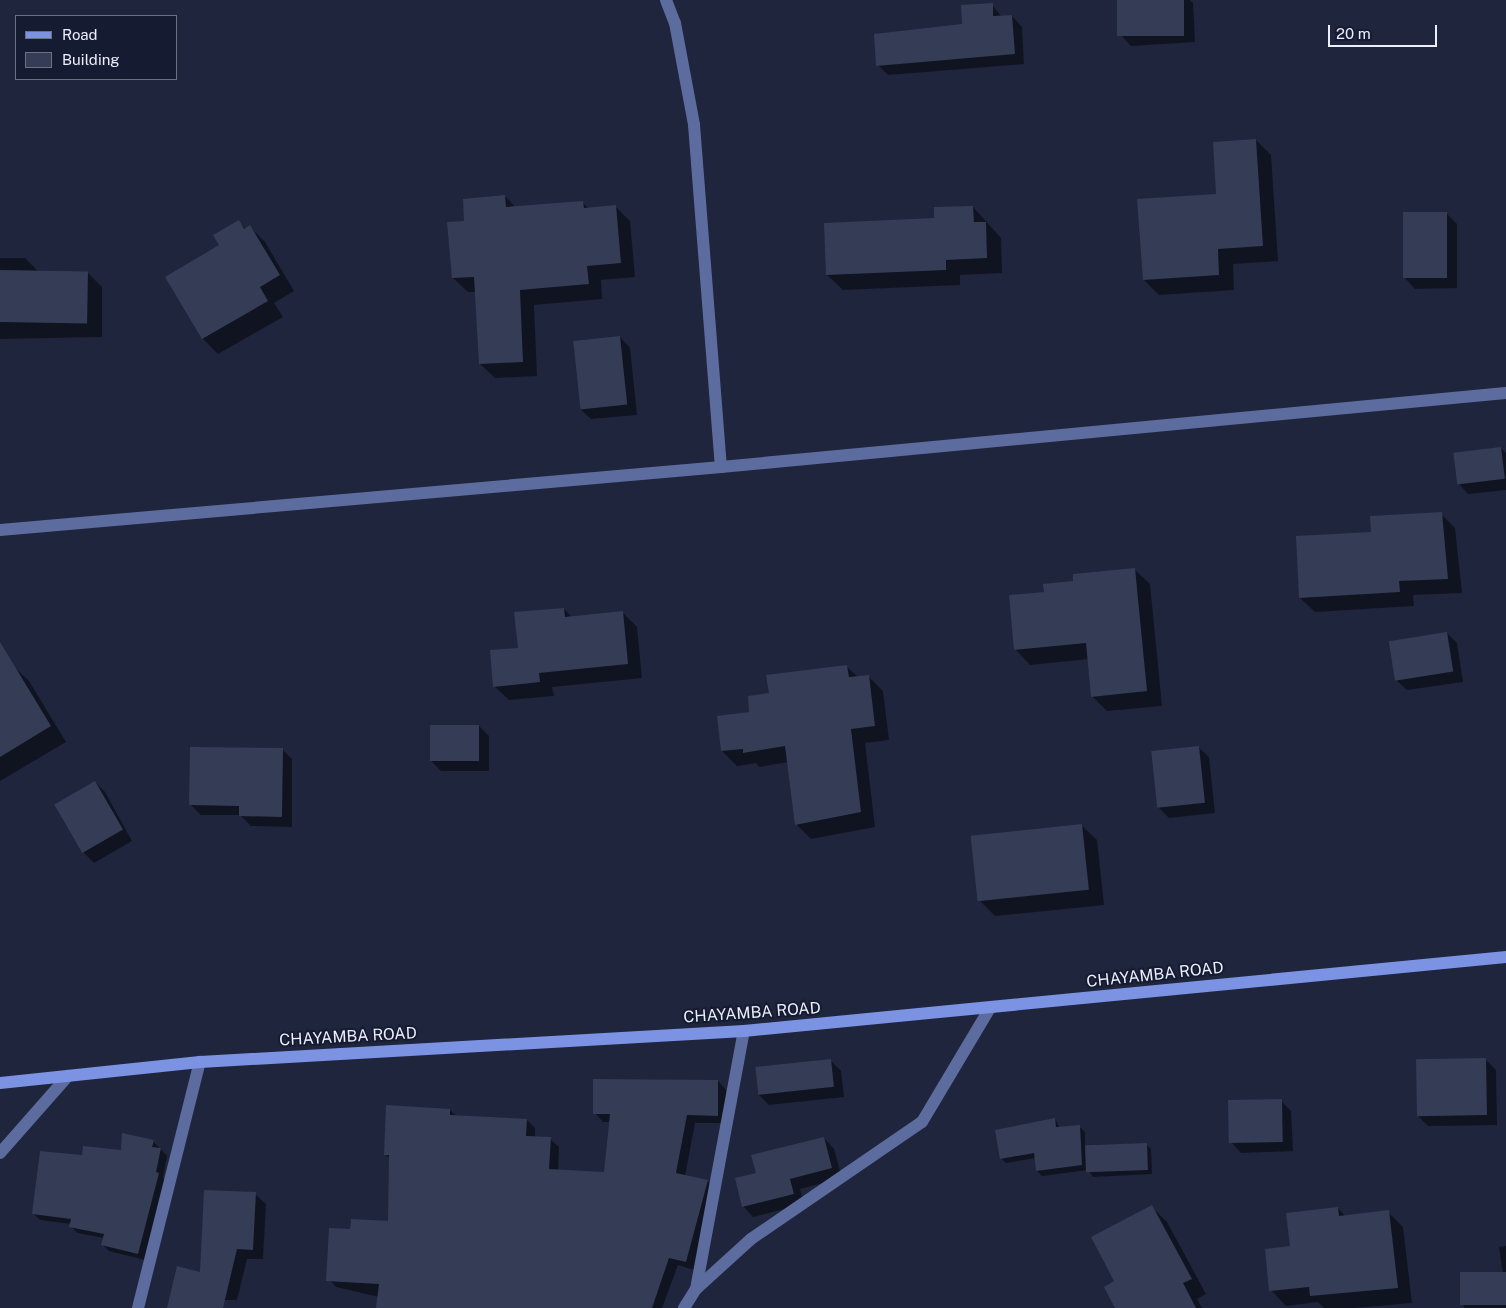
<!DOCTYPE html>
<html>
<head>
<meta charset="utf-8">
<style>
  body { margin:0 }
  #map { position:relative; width:1506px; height:1308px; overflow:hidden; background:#1f253d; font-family:"Public Sans",sans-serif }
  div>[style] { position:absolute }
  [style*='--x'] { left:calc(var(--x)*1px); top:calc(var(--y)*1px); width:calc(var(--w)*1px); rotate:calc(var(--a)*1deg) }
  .shadow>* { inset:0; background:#0007 }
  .building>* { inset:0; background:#353c56; transform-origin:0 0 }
  .street>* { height:12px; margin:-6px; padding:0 6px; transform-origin:6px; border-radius:6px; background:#5d6c9e }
  .secondary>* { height:12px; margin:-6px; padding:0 6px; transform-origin:6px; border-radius:6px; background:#7c92e2 }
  span { translate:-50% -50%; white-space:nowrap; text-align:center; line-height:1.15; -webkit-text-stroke:4px #151c32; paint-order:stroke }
  .street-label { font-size:16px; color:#ebeffc }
  .legend { position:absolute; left:15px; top:15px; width:162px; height:65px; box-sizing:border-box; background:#151c32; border:1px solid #6b7083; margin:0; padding:6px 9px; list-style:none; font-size:15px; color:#ebeffc }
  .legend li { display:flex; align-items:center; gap:10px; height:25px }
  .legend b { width:25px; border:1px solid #6b7083 }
  .scale { position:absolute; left:1328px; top:25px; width:109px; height:22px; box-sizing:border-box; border:2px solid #ebeffc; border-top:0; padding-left:6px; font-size:15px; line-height:18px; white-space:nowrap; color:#ebeffc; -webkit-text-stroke:4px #151c32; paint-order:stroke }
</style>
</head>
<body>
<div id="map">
  <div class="shadow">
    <i style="clip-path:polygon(1119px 0,1190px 0,1193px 3px,1195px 42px,1131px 46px,1121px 35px)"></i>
    <i style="clip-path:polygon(992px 5px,1002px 17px,1012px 16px,1022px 27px,1024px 64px,888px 75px,878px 65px,963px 25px)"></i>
    <i style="clip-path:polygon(1256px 140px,1271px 155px,1278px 261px,1233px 264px,1234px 290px,1159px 295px,1144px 280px,1217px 196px)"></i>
    <i style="clip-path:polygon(505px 196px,516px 208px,582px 202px,589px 209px,615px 206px,630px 221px,635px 277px,601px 280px,602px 299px,534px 305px,537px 376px,495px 378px,480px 364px,477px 292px,468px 292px,453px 278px,466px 222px)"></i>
    <i style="clip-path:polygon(973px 207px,1001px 238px,1002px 273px,960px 275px,960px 285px,843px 290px,827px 275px,935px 219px)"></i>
    <i style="clip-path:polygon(1446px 213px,1457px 224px,1457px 288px,1415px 289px,1405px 278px)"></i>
    <i style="clip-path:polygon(238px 222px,246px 229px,250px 227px,265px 242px,294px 291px,274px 303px,283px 317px,218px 354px,203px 339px,167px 277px,221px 246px)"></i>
    <i style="clip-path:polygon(0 258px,25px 258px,39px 272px,87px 272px,102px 287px,102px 337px,0 339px)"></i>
    <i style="clip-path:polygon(620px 337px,630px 348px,637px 415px,591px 419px,580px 409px)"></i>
    <i style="clip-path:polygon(1501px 448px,1506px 453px,1506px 490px,1468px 494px,1458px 483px)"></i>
    <i style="clip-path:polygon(1441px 514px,1455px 528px,1462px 593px,1413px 595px,1414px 606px,1315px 612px,1300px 598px,1372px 533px)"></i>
    <i style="clip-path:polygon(1134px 569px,1150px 584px,1162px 706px,1107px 711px,1092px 696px,1089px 659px,1030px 665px,1015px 649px,1045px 593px,1074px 582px)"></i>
    <i style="clip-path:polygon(564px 609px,572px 617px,623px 613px,637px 627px,642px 678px,552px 687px,554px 696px,509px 700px,494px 686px,519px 649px)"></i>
    <i style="clip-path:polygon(1447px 633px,1457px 643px,1463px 682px,1407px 690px,1396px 680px)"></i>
    <i style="clip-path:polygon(13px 666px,29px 681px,66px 742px,0 781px,0 674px)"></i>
    <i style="clip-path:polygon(846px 666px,858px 677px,868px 676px,883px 691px,889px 740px,865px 743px,875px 827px,811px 839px,796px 824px,788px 762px,759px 767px,756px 763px,737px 766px,722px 751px,750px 713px,770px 694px)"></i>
    <i style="clip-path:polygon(479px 726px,489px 736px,489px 771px,441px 771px,431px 761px)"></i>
    <i style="clip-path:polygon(1198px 747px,1209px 757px,1215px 813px,1169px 818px,1159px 808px)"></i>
    <i style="clip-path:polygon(282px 749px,292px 759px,292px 827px,251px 826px,240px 815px,201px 815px,190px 804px)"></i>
    <i style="clip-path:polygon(95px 782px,105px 792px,132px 841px,94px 863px,84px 853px,56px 804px)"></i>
    <i style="clip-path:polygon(1081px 825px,1097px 840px,1104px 905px,995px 916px,980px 901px)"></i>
    <i style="clip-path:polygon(1485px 1059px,1496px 1070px,1497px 1125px,1428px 1126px,1418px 1116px)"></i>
    <i style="clip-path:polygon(831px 1061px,841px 1071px,844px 1097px,769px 1105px,759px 1095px)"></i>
    <i style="clip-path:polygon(718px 1081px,726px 1090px,726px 1123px,695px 1123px,685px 1176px,707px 1181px,716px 1190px,694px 1270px,678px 1265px,662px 1308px,427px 1308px,336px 1287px,328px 1278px,352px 1231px,389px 1222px,390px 1159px,385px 1154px,450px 1110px,457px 1117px,527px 1120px,535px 1128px,535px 1138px,550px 1139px,559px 1147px,558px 1171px,606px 1173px,611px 1122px,603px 1122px,595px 1113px)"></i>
    <i style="clip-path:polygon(1281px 1101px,1291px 1111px,1293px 1151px,1241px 1153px,1231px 1142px)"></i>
    <i style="clip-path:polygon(1055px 1119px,1060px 1128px,1080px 1127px,1085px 1132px,1085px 1145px,1146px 1144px,1151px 1149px,1152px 1174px,1093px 1177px,1088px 1170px,1042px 1176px,1037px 1171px,1036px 1158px,1006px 1163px,1001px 1158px)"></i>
    <i style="clip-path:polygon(824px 1138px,834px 1149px,842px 1178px,800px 1189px,804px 1204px,753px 1217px,743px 1206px,758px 1174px)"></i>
    <i style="clip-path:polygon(153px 1141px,167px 1156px,163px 1178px,165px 1180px,145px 1260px,109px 1251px,103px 1245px,104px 1238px,77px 1233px,71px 1226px,71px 1224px,40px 1220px,33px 1213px,83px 1156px,122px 1152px)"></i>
    <i style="clip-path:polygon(255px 1194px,266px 1204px,263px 1259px,247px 1259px,237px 1300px,211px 1300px)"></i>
    <i style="clip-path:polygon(1152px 1207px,1167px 1222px,1206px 1294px,1197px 1299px,1202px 1308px,1116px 1308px,1116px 1282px)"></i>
    <i style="clip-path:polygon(1338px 1208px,1346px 1217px,1388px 1212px,1403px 1227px,1412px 1303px,1355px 1308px,1324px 1308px,1318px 1302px,1286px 1306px,1271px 1290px,1291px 1247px)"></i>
    <i style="clip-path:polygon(1506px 1246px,1506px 1308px,1464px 1308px,1461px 1277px,1503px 1274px,1499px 1247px)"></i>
  </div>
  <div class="building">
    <i style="left:1117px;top:0;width:67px;height:36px"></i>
    <i style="clip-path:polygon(993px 3px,993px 16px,1012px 15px,1015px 54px,876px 66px,874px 34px,962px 24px,961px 5px)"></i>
    <i style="clip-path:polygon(1256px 139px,1263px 246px,1218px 249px,1219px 275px,1143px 280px,1137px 199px,1216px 194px,1213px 142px)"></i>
    <i style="clip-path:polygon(505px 195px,506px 207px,583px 201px,584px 208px,616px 205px,621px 263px,587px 266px,589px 284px,520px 290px,523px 362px,479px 364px,474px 277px,452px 278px,447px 222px,464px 221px,463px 199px)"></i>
    <i style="clip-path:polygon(973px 206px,974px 222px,986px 222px,987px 258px,946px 260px,946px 270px,826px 275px,824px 223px,934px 218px,934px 207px)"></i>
    <i style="left:1447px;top:212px;width:66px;height:44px;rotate:90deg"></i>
    <i style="clip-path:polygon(239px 220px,244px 229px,250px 225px,280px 275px,260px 287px,268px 301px,202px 339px,165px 277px,219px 245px,213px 235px)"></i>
    <i style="left:0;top:270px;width:88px;height:52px;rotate:1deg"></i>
    <i style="left:620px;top:336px;width:69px;height:47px;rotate:84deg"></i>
    <i style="left:1501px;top:447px;width:32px;height:48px;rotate:83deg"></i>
    <i style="clip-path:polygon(1442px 512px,1448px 579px,1399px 581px,1400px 592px,1299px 598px,1296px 536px,1371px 532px,1370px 516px)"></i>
    <i style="clip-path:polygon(1135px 568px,1147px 691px,1091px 697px,1086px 643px,1014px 650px,1009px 595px,1044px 592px,1043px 584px,1073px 581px,1073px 574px)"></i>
    <i style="clip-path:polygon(564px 608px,565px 617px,623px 611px,628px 664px,539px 673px,540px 682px,493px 687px,490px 650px,518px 648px,514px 612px)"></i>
    <i style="left:1447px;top:632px;width:40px;height:59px;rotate:81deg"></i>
    <i style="clip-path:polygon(0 642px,51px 726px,0 757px)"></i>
    <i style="clip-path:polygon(847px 665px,849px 677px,869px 675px,875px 726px,851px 729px,861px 812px,795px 825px,785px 746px,743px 753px,743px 749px,721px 751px,717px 716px,749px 712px,748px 696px,769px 693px,766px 675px)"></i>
    <i style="left:430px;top:725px;width:49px;height:36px"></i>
    <i style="left:1199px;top:746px;width:57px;height:48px;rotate:84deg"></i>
    <i style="clip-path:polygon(190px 747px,283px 748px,282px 817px,239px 816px,239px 806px,189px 805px)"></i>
    <i style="left:95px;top:781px;width:56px;height:47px;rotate:60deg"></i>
    <i style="left:1082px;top:824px;width:66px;height:112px;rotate:84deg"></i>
    <i style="left:1486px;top:1058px;width:57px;height:70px;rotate:89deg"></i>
    <i style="left:831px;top:1059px;width:28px;height:76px;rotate:84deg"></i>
    <i style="clip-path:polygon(593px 1079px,718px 1080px,718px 1116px,687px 1115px,676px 1173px,708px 1180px,686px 1262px,669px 1258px,652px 1308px,376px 1308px,379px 1284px,326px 1281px,329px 1228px,350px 1229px,351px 1219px,388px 1221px,389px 1155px,384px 1155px,386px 1105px,450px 1109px,450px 1115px,527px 1119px,526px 1136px,551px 1137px,549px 1169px,604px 1172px,610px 1114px,593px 1114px)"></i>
    <i style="left:1282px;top:1099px;width:43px;height:54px;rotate:89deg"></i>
    <i style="clip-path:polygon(1055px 1118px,1056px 1127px,1080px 1125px,1082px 1165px,1036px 1171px,1034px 1153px,1000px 1159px,995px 1130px)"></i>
    <i style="clip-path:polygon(122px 1133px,154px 1140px,152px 1147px,161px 1148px,156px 1172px,159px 1173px,138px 1254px,101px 1245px,104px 1234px,69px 1227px,71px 1219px,32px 1214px,40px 1151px,82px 1155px,83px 1146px,121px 1150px)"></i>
    <i style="clip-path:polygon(824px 1137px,832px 1168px,790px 1179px,794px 1194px,742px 1207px,735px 1178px,756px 1173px,751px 1155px)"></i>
    <i style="left:1147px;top:1143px;width:27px;height:62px;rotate:88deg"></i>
    <i style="clip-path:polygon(204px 1190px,256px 1192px,253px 1250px,237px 1249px,223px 1308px,167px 1308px,177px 1266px,200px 1272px)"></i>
    <i style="clip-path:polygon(1152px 1205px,1192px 1279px,1183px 1283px,1196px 1308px,1115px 1308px,1104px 1287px,1114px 1281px,1091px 1237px)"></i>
    <i style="clip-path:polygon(1338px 1207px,1339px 1216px,1389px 1210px,1398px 1288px,1310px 1296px,1309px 1287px,1269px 1291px,1265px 1249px,1290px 1246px,1286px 1213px)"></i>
    <i style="left:1506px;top:1272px;width:33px;height:46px;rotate:90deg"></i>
  </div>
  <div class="street">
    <i style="--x:666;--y:0;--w:25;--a:69"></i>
    <i style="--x:675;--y:23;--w:104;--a:79.4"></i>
    <i style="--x:694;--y:125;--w:343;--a:85.5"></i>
    <i style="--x:0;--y:530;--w:724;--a:-4.99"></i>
    <i style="--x:721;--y:467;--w:788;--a:-5.39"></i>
    <i style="--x:0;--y:1153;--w:103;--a:-48.6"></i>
    <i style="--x:696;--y:1289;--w:262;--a:-79.5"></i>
    <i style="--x:138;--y:1308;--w:254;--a:-75.9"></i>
    <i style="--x:684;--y:1308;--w:22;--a:-58"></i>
    <i style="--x:696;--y:1289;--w:74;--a:-42.3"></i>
    <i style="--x:751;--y:1239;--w:207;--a:-34.4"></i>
    <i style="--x:922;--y:1122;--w:133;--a:-59.2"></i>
  </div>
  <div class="secondary">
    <i style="--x:0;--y:1083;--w:201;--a:-6"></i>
    <i style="--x:200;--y:1062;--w:545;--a:-3.26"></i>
    <i style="--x:744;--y:1031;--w:766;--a:-5.55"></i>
  </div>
  <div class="street-label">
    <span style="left:1155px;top:975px;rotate:-6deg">CHAYAMBA ROAD</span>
    <span style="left:752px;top:1013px;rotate:-4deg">CHAYAMBA ROAD</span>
    <span style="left:348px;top:1037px;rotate:-3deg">CHAYAMBA ROAD</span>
  </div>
  <ul class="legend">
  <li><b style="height:6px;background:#7c92e2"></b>Road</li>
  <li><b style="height:14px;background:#353c56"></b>Building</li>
  </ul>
  <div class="scale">20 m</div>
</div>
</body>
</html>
